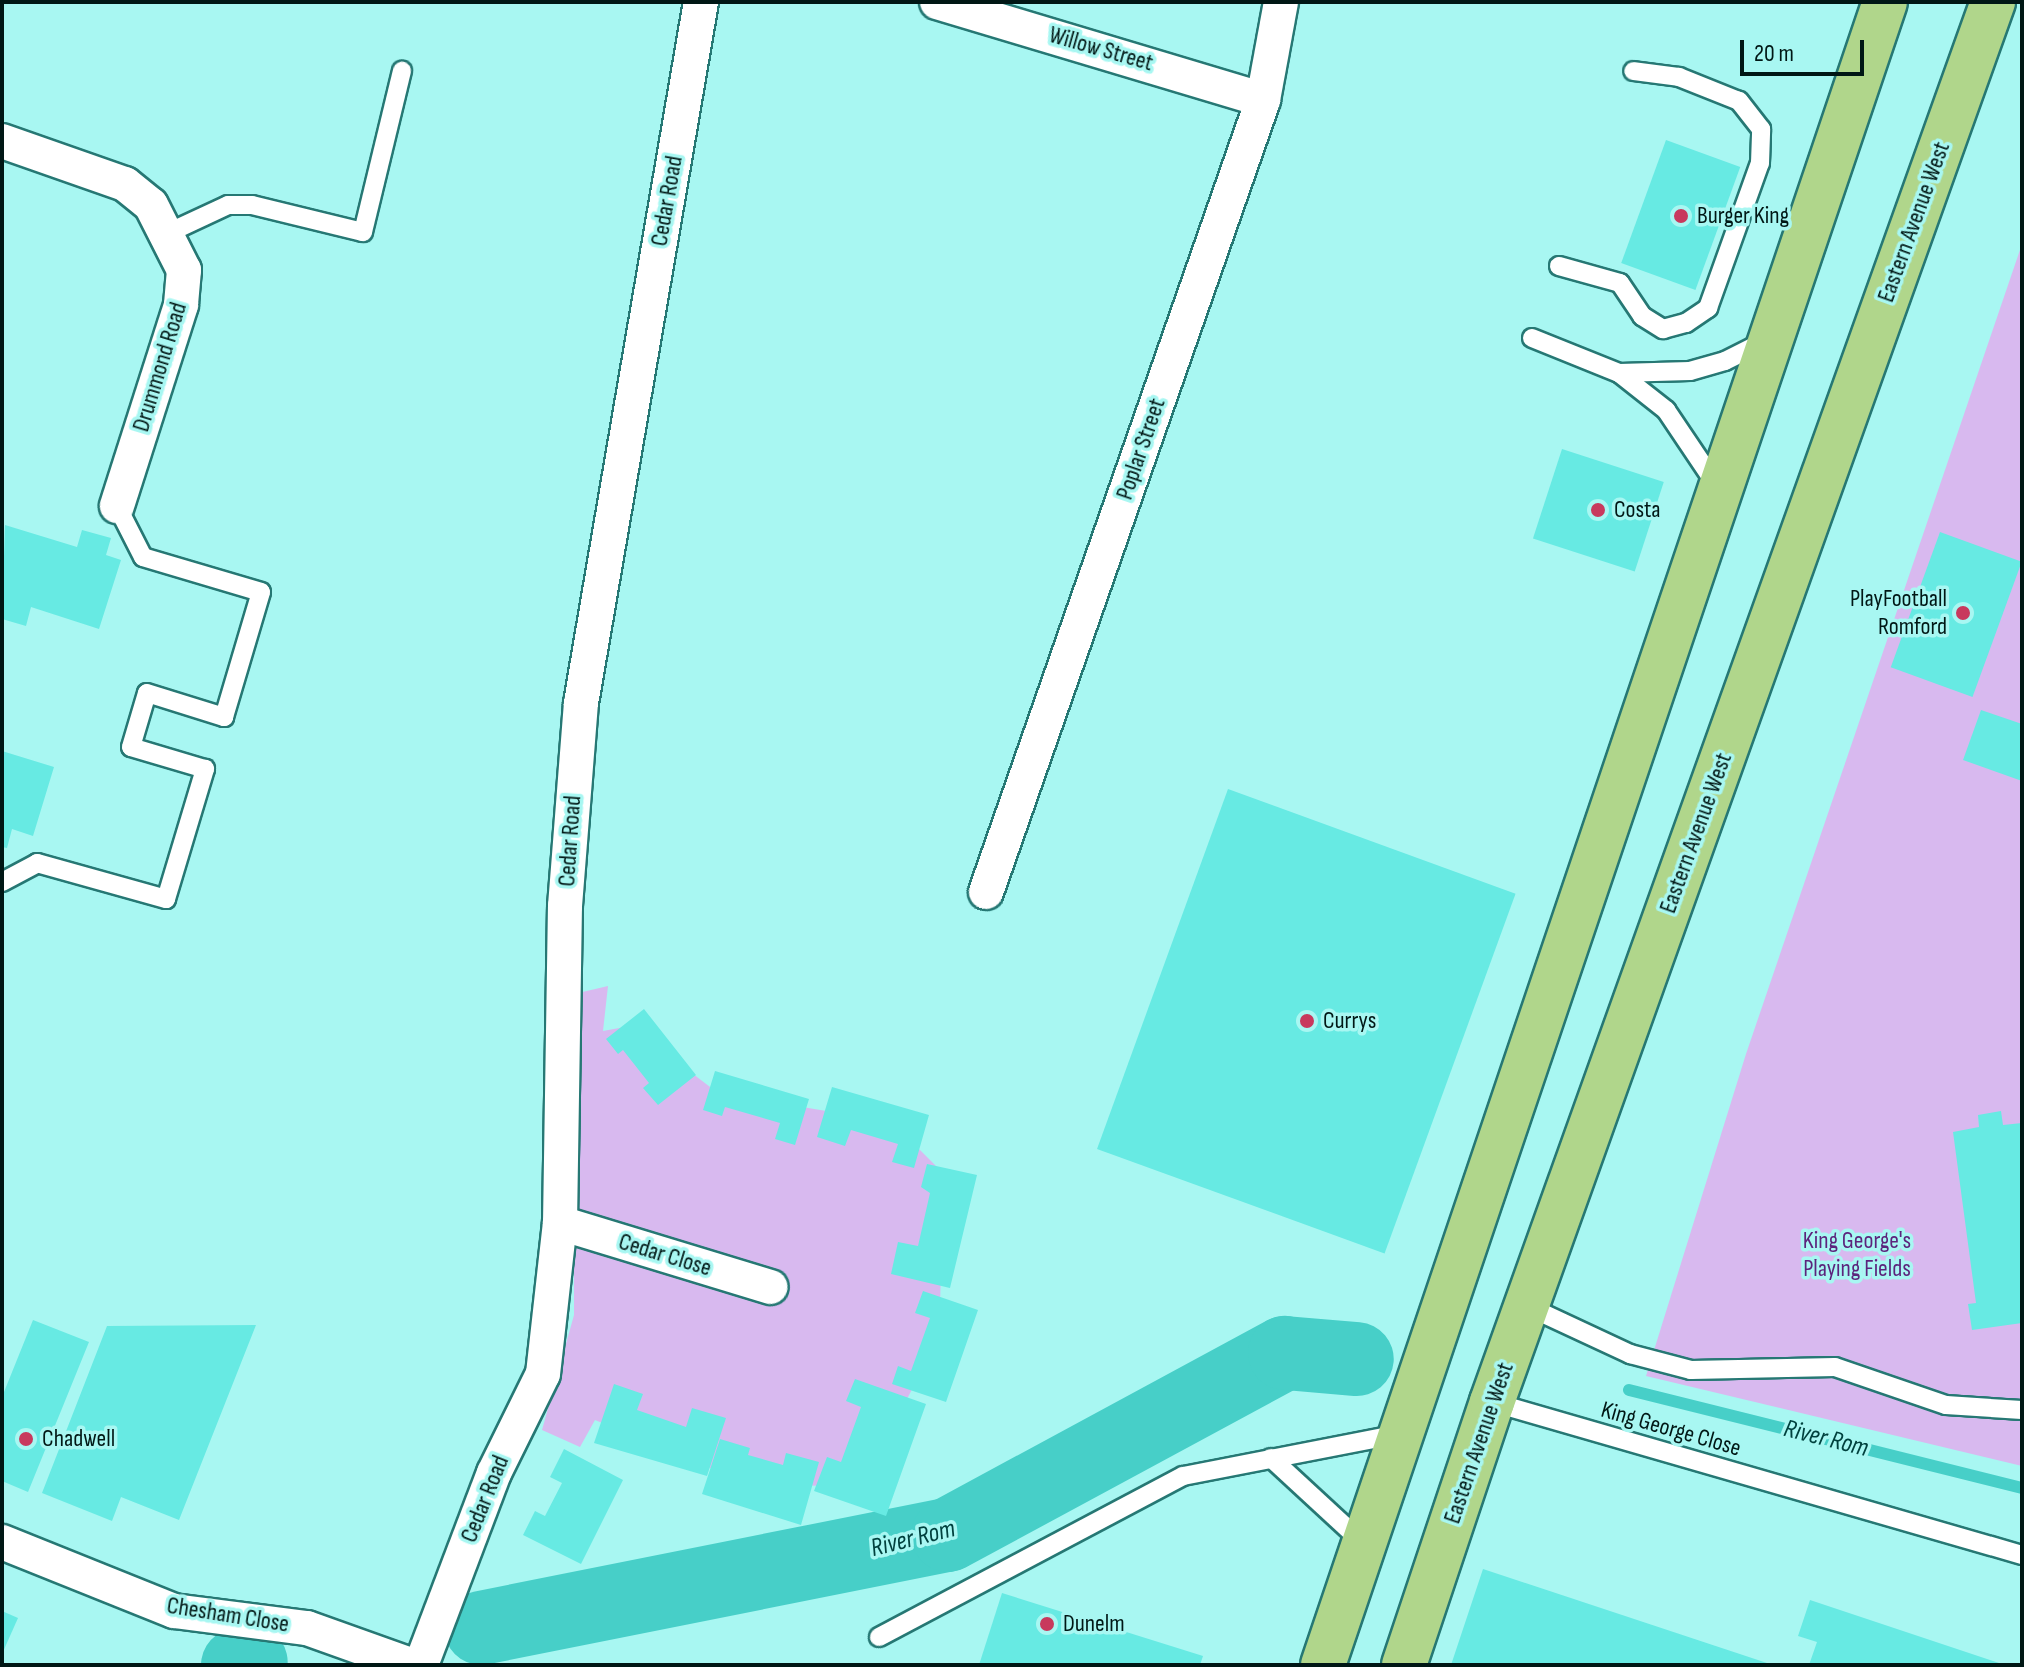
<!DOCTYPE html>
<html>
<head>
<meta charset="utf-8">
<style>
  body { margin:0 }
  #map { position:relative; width:2024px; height:1667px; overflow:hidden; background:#a8f7f2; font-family:"Sofia Sans Condensed",sans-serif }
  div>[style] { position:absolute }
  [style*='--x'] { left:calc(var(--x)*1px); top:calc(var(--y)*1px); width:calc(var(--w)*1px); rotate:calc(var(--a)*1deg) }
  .green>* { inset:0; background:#d8b9ef }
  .stream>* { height:12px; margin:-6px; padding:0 6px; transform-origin:6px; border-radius:6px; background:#47cfc8 }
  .river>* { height:74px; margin:-37px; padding:0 37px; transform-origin:37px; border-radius:37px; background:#47cfc8 }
  .building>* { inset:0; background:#67eae3; transform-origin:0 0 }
  .roads { filter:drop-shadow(2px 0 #267874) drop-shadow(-2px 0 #267874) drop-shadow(0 2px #267874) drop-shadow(0 -2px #267874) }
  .lane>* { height:18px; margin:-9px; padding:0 9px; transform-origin:9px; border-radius:9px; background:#fff }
  .street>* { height:34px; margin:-17px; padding:0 17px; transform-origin:17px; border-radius:17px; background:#fff }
  .highway>* { height:44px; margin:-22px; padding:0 22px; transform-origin:22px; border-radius:22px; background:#b0d68b }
  .dots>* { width:22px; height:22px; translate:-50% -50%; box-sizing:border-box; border:4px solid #a8f7f2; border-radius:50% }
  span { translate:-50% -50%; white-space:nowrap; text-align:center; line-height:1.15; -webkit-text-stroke:7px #a8f7f2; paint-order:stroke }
  .street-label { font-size:24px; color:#001715 }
  .poi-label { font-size:24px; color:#001715 }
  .left { translate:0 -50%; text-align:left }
  .right { translate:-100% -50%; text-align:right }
  .park-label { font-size:24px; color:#5c247c }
  .water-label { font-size:26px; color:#00413e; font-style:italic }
  .frame { position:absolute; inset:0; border:4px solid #001715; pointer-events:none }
  .scale { position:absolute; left:1740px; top:40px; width:124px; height:36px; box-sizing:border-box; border:4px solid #001715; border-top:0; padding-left:10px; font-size:24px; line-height:28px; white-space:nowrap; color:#001715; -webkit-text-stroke:6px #a8f7f2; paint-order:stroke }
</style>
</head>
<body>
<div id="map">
  <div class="green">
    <i style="clip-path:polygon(2022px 244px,2022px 1466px,1646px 1376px,1746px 1054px)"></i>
    <i style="clip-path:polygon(608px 986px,603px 1031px,630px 1026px,718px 1093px,892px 1122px,944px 1174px,939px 1337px,861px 1488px,744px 1482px,595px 1420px,580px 1447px,542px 1430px,574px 1315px,574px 994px)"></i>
  </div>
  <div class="stream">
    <i style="--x:1629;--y:1390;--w:405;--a:14"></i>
  </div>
  <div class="river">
    <i style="--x:481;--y:1628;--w:476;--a:-11.3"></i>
    <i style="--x:948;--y:1535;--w:383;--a:-28.4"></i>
    <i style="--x:1285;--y:1353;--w:72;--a:4.8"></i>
    <i style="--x:238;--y:1665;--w:13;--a:-13"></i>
  </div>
  <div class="building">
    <i style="left:1666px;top:140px;width:79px;height:131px;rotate:20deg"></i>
    <i style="left:1562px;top:449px;width:107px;height:94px;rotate:18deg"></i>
    <i style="clip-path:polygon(5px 525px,77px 547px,82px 530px,111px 538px,106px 555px,121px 560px,99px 629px,31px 607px,26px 626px,2px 619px)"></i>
    <i style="left:1940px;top:532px;width:87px;height:144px;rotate:20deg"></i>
    <i style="clip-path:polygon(1981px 710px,2022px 724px,2022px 781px,1963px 760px)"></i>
    <i style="clip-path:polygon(2px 751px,54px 767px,33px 836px,12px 829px,7px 848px,2px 847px)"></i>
    <i style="left:1228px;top:789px;width:306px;height:383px;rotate:20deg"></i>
    <i style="clip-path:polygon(644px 1009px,696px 1075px,658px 1105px,643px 1088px,649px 1083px,623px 1050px,618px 1054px,606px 1039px)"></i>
    <i style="clip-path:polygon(715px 1071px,809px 1099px,795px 1145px,775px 1139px,780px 1123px,725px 1107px,722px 1116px,703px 1110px)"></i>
    <i style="clip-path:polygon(832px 1087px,929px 1115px,914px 1168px,892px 1162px,898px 1144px,851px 1130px,845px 1146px,817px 1137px)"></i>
    <i style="clip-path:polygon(2001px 1111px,2003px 1125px,2022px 1123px,2022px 1323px,1972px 1330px,1968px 1304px,1976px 1303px,1953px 1132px,1979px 1127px,1978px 1115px)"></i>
    <i style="clip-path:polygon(927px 1164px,977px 1175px,950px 1288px,891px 1274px,898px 1242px,918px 1246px,930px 1193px,921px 1187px)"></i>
    <i style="clip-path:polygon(923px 1291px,978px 1310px,946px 1402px,892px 1384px,898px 1366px,911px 1371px,930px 1318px,915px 1313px)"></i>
    <i style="clip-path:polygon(33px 1320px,89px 1342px,28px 1492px,2px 1481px,2px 1397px)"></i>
    <i style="clip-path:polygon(256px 1325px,179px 1520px,121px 1497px,112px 1521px,42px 1493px,107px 1326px)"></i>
    <i style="clip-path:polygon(855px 1379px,926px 1404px,886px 1516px,814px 1491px,827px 1457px,841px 1462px,861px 1407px,846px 1401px)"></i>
    <i style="clip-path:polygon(614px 1384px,643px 1394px,637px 1410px,686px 1427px,692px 1408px,726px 1418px,707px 1476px,594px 1443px)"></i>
    <i style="clip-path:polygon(720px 1439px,750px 1448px,748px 1455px,783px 1465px,786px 1453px,819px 1462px,801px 1525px,702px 1494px)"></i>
    <i style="clip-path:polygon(564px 1449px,623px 1480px,581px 1564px,523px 1535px,535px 1511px,545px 1516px,562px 1483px,550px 1477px)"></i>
    <i style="clip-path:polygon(1483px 1569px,1770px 1664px,1770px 1665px,1451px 1665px)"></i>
    <i style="clip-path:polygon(1002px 1593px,1203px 1656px,1200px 1665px,979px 1665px)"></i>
    <i style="clip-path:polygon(1810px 1600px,2002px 1664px,2002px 1665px,1809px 1665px,1817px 1642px,1798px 1636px)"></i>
    <i style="clip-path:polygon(2px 1611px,18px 1618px,2px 1654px)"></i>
  </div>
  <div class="roads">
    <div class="lane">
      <i style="--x:168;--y:233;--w:66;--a:-25"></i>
      <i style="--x:228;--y:205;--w:24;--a:0"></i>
      <i style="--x:252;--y:205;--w:114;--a:13.7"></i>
      <i style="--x:363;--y:232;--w:166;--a:-76.4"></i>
      <i style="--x:1559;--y:266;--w:63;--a:15.6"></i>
      <i style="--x:1620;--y:283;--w:40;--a:56"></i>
      <i style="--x:1642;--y:316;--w:25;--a:32"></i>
      <i style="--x:1663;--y:329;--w:24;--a:-15"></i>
      <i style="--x:1686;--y:323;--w:27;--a:-34"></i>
      <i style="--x:1708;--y:308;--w:154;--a:-70.3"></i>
      <i style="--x:1760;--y:163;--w:34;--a:-88"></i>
      <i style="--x:1761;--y:129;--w:36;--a:-128"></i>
      <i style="--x:1739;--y:101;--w:65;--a:-158.2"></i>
      <i style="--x:1679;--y:77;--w:46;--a:-172.6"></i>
      <i style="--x:1532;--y:338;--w:94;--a:21.9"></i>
      <i style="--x:1619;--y:373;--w:60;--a:38.2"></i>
      <i style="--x:1666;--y:410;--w:92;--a:56.1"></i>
      <i style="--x:1619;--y:373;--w:71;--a:-1.6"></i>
      <i style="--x:1690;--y:371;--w:36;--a:-16"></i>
      <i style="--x:1725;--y:361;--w:45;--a:-26.6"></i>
      <i style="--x:2;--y:882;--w:40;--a:-28"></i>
      <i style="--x:37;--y:863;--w:134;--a:15.6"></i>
      <i style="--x:166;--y:899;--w:136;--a:-73.3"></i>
      <i style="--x:205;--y:769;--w:77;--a:-163.4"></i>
      <i style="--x:131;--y:747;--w:56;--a:-73.5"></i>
      <i style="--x:147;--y:693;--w:81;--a:17.3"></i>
      <i style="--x:224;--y:717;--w:130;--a:-73.5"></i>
      <i style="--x:261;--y:592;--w:123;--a:-163.5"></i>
      <i style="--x:143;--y:557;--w:57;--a:-117"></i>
      <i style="--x:1527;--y:1306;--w:114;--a:25"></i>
      <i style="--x:1630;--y:1354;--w:63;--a:14.7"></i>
      <i style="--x:1691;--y:1370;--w:144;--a:-1.2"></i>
      <i style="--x:1835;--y:1367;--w:117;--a:18.9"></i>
      <i style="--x:1946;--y:1405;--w:76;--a:3.8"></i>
      <i style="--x:1492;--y:1402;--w:552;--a:16.1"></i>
      <i style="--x:1271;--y:1458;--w:125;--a:42.7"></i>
      <i style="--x:879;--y:1637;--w:344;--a:-27.9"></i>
      <i style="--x:1183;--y:1476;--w:221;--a:-11"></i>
    </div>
    <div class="street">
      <i style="--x:937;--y:2;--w:340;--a:16.7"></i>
      <i style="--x:2;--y:141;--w:130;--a:19.3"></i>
      <i style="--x:125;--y:184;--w:33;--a:39"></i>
      <i style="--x:151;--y:205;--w:73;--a:63.1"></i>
      <i style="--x:184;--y:270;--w:35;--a:95"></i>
      <i style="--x:181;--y:305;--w:211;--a:107.7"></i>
      <i style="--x:986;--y:892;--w:839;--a:-70.72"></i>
      <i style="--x:1263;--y:100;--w:100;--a:-79.6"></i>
      <i style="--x:560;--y:1223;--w:220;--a:16.9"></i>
      <i style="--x:2;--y:1542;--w:185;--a:21.9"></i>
      <i style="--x:174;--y:1611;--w:134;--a:7.3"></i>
      <i style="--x:307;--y:1628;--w:110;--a:19.6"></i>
      <i style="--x:421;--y:1665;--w:205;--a:-69.2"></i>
      <i style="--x:494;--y:1473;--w:110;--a:-63.7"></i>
      <i style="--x:543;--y:1374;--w:152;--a:-83.6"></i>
      <i style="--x:560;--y:1223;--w:317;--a:-89.1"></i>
      <i style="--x:565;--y:906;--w:204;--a:-85.5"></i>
      <i style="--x:581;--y:703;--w:711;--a:-80.29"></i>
    </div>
    <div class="highway">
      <i style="--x:1323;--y:1665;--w:1755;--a:-71.33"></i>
      <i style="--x:1404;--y:1665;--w:277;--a:-71.5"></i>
      <i style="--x:1492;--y:1402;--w:1487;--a:-70.31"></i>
    </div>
  </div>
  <div class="dots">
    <i style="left:1681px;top:216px;background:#c8395d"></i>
    <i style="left:1598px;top:510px;background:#c8395d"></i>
    <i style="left:1963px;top:613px;background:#c8395d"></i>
    <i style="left:1307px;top:1021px;background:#c8395d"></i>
    <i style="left:26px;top:1439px;background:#c8395d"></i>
    <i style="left:1047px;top:1624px;background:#c8395d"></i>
  </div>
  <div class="street-label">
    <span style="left:1101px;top:49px;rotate:16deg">Willow Street</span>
    <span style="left:667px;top:201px;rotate:-80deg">Cedar Road</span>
    <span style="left:1914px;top:222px;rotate:-70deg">Eastern Avenue West</span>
    <span style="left:160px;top:367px;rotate:-73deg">Drummond Road</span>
    <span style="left:1141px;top:449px;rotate:-71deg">Poplar Street</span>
    <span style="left:1696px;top:833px;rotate:-70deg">Eastern Avenue West</span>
    <span style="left:570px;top:841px;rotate:-86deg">Cedar Road</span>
    <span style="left:665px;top:1255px;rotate:17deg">Cedar Close</span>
    <span style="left:1671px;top:1429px;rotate:16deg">King George Close</span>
    <span style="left:1479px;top:1443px;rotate:-71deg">Eastern Avenue West</span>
    <span style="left:485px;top:1499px;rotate:-68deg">Cedar Road</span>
    <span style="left:228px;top:1615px;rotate:9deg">Chesham Close</span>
  </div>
  <div class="poi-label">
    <span class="left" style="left:1697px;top:216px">Burger King</span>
    <span class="left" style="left:1614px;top:510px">Costa</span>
    <span class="right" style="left:1947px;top:613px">PlayFootball<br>Romford</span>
    <span class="left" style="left:1323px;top:1021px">Currys</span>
    <span class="left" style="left:42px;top:1439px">Chadwell</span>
    <span class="left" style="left:1063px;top:1624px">Dunelm</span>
  </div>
  <div class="park-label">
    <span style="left:1857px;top:1255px">King George's<br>Playing Fields</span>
  </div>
  <div class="water-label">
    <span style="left:1826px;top:1439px;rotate:14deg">River Rom</span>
    <span style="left:913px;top:1539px;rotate:-14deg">River Rom</span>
  </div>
  <div class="frame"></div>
  <div class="scale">20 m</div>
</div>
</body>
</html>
